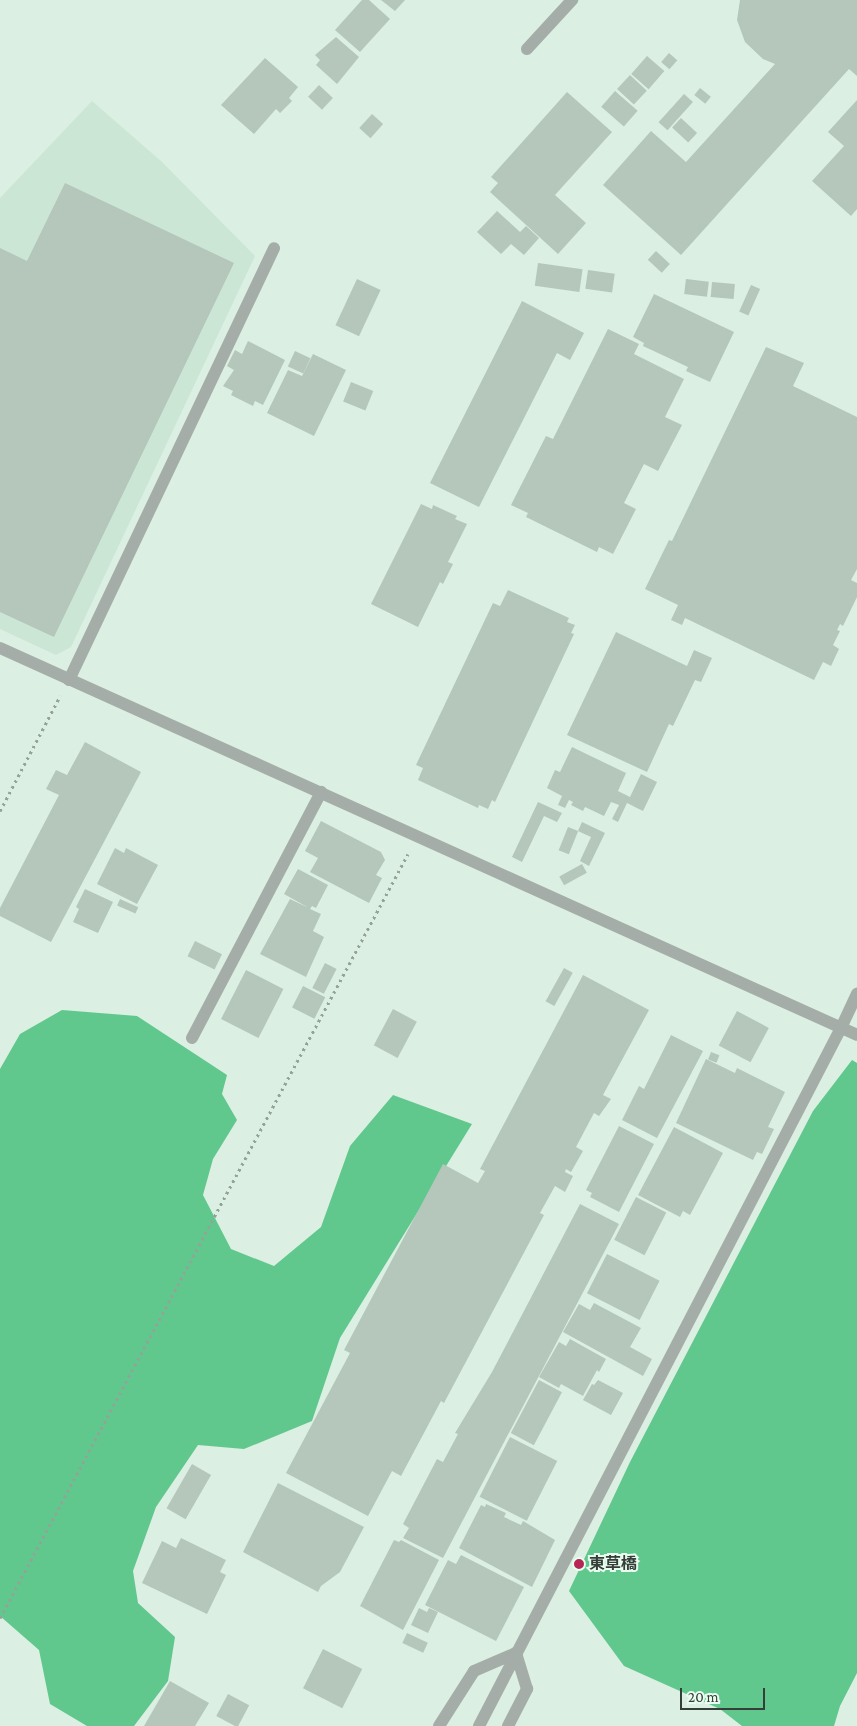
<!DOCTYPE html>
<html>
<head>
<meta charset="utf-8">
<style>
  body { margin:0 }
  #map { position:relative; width:857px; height:1726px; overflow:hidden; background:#dbefe2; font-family:"Crimson Pro","Noto Sans JP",serif }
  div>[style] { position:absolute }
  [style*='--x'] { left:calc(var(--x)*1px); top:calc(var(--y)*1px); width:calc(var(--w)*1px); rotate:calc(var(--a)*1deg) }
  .built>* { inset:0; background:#cbe6d4 }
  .forest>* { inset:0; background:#60c88d }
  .building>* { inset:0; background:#b4c7ba; transform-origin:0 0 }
  .path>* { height:3px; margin-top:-1.5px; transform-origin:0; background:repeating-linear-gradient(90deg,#94a299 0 2.5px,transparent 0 6.5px) }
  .minor>* { height:12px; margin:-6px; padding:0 6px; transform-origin:6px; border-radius:6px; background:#a5ada8 }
  .dots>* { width:14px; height:14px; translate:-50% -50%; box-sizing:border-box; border:2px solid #e8fcef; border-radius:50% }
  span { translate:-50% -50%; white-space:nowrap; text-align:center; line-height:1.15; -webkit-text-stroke:4px #e8fcef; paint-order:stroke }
  .poi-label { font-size:16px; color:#363e39; font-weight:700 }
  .left { translate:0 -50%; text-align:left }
  .scale { position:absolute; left:680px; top:1688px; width:85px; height:22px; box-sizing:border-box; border:2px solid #363e39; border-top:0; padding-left:6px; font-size:15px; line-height:18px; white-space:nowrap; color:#363e39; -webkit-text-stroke:4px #e8fcef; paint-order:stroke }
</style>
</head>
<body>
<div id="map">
  <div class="built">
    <i style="clip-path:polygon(92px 101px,162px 162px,255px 256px,71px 647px,56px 655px,0 629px,0 198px)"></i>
  </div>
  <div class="forest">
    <i style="clip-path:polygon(62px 1010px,137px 1016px,227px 1075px,222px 1094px,237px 1120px,213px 1159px,203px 1195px,231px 1249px,274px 1266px,321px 1227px,350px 1146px,393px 1095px,472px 1124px,340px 1338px,312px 1421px,244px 1449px,198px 1445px,156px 1507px,133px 1571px,138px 1603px,175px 1637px,168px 1681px,134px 1726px,87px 1726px,50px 1704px,39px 1650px,0 1616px,0 1069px,20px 1034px)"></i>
    <i style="clip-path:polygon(852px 1060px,857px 1063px,857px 1673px,840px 1706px,834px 1726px,742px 1726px,720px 1709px,624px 1666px,569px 1591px,630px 1462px,813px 1111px)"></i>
  </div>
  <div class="building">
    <i style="clip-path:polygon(362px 0,369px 0,390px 19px,360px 52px,335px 30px)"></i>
    <i style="clip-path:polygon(381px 0,405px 0,395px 11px)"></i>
    <i style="clip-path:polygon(740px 0,857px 0,857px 76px,849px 69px,681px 255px,603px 185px,651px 131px,686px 162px,775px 64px,763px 59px,745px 42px,737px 20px)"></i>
    <i style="clip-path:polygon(336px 37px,359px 57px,337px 84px,316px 65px,320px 60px,315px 55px)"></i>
    <i style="left:669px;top:53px;width:11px;height:12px;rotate:41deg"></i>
    <i style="left:647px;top:56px;width:23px;height:24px;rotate:41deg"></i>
    <i style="clip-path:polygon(265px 58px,298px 87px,289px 98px,292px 101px,280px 113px,276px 109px,254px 134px,221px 105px)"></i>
    <i style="left:630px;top:75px;width:23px;height:19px;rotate:43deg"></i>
    <i style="left:319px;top:85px;width:19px;height:16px;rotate:43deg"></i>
    <i style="left:700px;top:88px;width:14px;height:9px;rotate:39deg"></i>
    <i style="left:615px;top:91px;width:30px;height:21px;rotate:41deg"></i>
    <i style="clip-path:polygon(567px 92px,612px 132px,555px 195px,586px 223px,558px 254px,490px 192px,498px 183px,491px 177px)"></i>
    <i style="left:684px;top:94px;width:12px;height:38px;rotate:42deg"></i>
    <i style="clip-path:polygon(857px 100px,857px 209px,851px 216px,812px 181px,844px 146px,828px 132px)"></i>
    <i style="left:372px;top:114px;width:15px;height:19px;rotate:42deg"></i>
    <i style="left:681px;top:118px;width:22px;height:13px;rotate:43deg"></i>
    <i style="clip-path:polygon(65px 183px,234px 263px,54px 637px,0 612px,0 248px,27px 261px)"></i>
    <i style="clip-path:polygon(497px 211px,520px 232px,526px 226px,539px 238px,524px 255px,511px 244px,501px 254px,477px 232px)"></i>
    <i style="left:656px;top:251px;width:19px;height:12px;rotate:43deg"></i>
    <i style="left:538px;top:263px;width:45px;height:23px;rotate:8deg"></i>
    <i style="left:588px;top:270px;width:27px;height:19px;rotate:8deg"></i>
    <i style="left:357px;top:279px;width:26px;height:51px;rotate:25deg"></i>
    <i style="left:686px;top:279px;width:23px;height:15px;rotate:7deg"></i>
    <i style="left:712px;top:282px;width:23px;height:15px;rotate:5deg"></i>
    <i style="left:751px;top:285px;width:10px;height:29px;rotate:24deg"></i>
    <i style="clip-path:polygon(654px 294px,734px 332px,710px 382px,686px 371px,688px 367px,643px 346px,644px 343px,633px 337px)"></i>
    <i style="clip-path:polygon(522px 301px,584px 333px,570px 360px,557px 353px,479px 507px,430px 483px)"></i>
    <i style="clip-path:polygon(608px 329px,639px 344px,634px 354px,684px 379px,665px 417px,682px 425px,658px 471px,644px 464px,624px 503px,636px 509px,613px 554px,599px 547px,597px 552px,526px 517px,528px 513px,511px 505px,546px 436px,553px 439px)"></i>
    <i style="clip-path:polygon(248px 341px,285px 360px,263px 405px,255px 401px,253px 406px,231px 395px,233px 391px,223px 386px,234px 370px,227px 366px,235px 350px,242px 354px)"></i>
    <i style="clip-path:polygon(766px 347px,804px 363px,793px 386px,857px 417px,857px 569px,851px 580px,857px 583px,857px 597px,843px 626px,840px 624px,837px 630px,840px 631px,833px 645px,839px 649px,831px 666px,823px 662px,814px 680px,685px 618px,682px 625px,671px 620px,678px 605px,645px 589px,669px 540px,672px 541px)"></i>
    <i style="left:295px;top:351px;width:17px;height:17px;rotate:25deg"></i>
    <i style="clip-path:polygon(313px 354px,346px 370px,314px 436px,267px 413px,288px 370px,302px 376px)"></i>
    <i style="left:351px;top:382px;width:24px;height:21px;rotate:22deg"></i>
    <i style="clip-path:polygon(421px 504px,432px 509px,433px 505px,457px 516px,455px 519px,467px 524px,448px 562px,453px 564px,443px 584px,440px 582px,418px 627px,371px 604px)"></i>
    <i style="clip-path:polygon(508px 590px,569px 618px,567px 622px,575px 625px,571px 633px,574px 634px,495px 802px,492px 800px,488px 809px,479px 805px,478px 808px,418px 780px,423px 768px,416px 765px,493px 603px,500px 606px)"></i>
    <i style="clip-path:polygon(616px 632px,687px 666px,694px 650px,712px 658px,701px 682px,695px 680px,673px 726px,669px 724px,647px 772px,567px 735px)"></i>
    <i style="clip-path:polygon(85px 742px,141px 772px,51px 942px,0 916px,0 908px,59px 795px,46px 789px,56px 770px,67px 775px)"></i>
    <i style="clip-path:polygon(572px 747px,626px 773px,618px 791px,630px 797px,641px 774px,657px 782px,643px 811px,627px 803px,618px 822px,612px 819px,619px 805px,611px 802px,604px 816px,585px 807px,583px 811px,571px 805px,573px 802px,569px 800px,565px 808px,558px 805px,562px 796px,547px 788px,555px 770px,560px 772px)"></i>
    <i style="clip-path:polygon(538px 802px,562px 813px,557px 822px,544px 816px,522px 862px,512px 857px)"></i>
    <i style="clip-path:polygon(321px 821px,381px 852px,385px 860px,376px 875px,382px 878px,369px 903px,310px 872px,318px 858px,305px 851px)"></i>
    <i style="clip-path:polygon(582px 822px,605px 833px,589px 866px,580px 861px,591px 837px,578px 831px)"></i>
    <i style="left:568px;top:827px;width:11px;height:25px;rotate:22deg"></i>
    <i style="clip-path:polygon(115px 848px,124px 853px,126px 848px,158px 865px,137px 904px,97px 884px)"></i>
    <i style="left:582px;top:864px;width:10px;height:26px;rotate:61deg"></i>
    <i style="clip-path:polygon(298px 869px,328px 885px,316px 908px,312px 906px,310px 909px,321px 914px,313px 931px,324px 937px,306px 977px,260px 954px,290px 899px,309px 908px,284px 894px)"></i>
    <i style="clip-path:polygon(85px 889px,113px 902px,98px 933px,73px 922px,79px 909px,76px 907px)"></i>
    <i style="left:120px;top:899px;width:20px;height:7px;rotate:24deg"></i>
    <i style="left:195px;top:941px;width:30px;height:17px;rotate:26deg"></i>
    <i style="left:325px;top:963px;width:13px;height:28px;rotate:27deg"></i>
    <i style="left:564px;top:968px;width:10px;height:38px;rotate:29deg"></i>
    <i style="left:246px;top:970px;width:42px;height:55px;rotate:27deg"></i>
    <i style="clip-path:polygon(583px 975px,649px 1010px,603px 1095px,611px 1099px,599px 1116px,594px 1113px,576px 1147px,583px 1151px,571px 1172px,566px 1169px,565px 1172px,573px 1176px,565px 1192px,555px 1186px,540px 1213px,544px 1215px,444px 1403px,441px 1401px,401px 1476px,392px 1471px,368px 1516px,286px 1473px,350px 1353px,344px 1350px,443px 1164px,478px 1183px,485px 1171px,480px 1169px)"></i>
    <i style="left:303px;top:986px;width:25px;height:24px;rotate:27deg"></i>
    <i style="left:393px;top:1009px;width:27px;height:41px;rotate:28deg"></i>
    <i style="left:737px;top:1011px;width:36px;height:39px;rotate:28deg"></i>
    <i style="clip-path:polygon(671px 1035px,703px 1051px,657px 1138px,622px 1120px,639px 1086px,644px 1089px)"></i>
    <i style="left:711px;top:1052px;width:9px;height:8px;rotate:21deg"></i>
    <i style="clip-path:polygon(706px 1059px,735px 1073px,737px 1068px,785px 1092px,768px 1127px,774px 1129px,762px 1154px,757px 1152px,753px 1160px,676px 1123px)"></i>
    <i style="clip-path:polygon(619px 1126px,654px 1144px,619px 1212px,590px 1197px,592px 1193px,586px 1190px)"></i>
    <i style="clip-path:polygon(674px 1127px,723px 1153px,690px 1215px,683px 1211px,680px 1217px,638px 1195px)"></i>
    <i style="left:636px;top:1197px;width:34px;height:48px;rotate:27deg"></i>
    <i style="clip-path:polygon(580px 1204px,619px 1224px,443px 1558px,403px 1538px,409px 1528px,403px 1524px,437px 1459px,443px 1462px,458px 1434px,455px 1433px,492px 1372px)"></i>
    <i style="left:607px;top:1254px;width:59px;height:44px;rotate:27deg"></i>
    <i style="clip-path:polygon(594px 1303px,641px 1328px,630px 1347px,652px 1359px,643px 1376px,563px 1332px,579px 1304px,590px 1310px)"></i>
    <i style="clip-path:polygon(570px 1339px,606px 1359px,599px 1372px,597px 1370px,583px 1396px,561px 1384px,559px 1388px,539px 1377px,559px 1342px,566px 1346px)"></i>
    <i style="left:539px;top:1380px;width:26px;height:60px;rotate:28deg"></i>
    <i style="clip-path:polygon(598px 1380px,623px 1393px,611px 1415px,583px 1400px,592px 1384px,594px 1385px)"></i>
    <i style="left:510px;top:1437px;width:53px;height:67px;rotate:27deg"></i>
    <i style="left:192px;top:1464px;width:22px;height:51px;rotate:30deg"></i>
    <i style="clip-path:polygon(278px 1483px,364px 1527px,340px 1572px,321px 1586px,318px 1592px,243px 1552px)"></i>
    <i style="clip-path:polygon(486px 1504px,506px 1513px,504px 1517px,521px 1525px,523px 1521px,555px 1540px,532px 1587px,459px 1548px,481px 1505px,485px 1507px)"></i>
    <i style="clip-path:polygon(181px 1538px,226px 1560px,220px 1572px,226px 1575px,207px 1614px,142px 1583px,162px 1541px,176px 1548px)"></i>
    <i style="clip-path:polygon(394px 1540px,399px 1542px,401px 1540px,439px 1560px,403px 1630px,360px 1606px)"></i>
    <i style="clip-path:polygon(461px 1555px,524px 1587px,496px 1641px,425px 1605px,448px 1560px,456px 1564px)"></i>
    <i style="clip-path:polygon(419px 1608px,427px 1612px,429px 1608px,438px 1612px,428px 1633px,411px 1625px)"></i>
    <i style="left:407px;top:1633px;width:23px;height:11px;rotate:25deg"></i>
    <i style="left:323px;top:1649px;width:44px;height:44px;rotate:27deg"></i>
    <i style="clip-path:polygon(170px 1681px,209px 1703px,195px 1726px,144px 1726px)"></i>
    <i style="left:228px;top:1694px;width:24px;height:25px;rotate:28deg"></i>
  </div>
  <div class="path">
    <i style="--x:0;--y:811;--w:130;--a:-62.4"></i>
    <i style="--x:0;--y:1618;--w:866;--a:-61.9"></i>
  </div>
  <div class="minor">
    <i style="--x:527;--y:49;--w:67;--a:-47.4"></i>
    <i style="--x:0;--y:648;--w:940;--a:24.3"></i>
    <i style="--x:69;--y:680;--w:478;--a:-64.6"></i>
    <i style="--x:192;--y:1038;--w:278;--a:-62.3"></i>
    <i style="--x:439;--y:1726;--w:65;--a:-57.5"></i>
    <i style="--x:474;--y:1671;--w:46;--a:-23.2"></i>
    <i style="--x:479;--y:1726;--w:786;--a:-62.59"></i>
    <i style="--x:841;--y:1028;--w:38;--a:-65"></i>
    <i style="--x:508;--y:1726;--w:42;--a:-62.8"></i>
    <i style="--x:527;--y:1689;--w:38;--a:-107"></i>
  </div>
  <div class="dots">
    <i style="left:579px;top:1564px;background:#b52656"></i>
  </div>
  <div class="poi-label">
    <span class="left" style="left:589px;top:1564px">東草橋</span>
  </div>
  <div class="scale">20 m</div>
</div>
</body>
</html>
